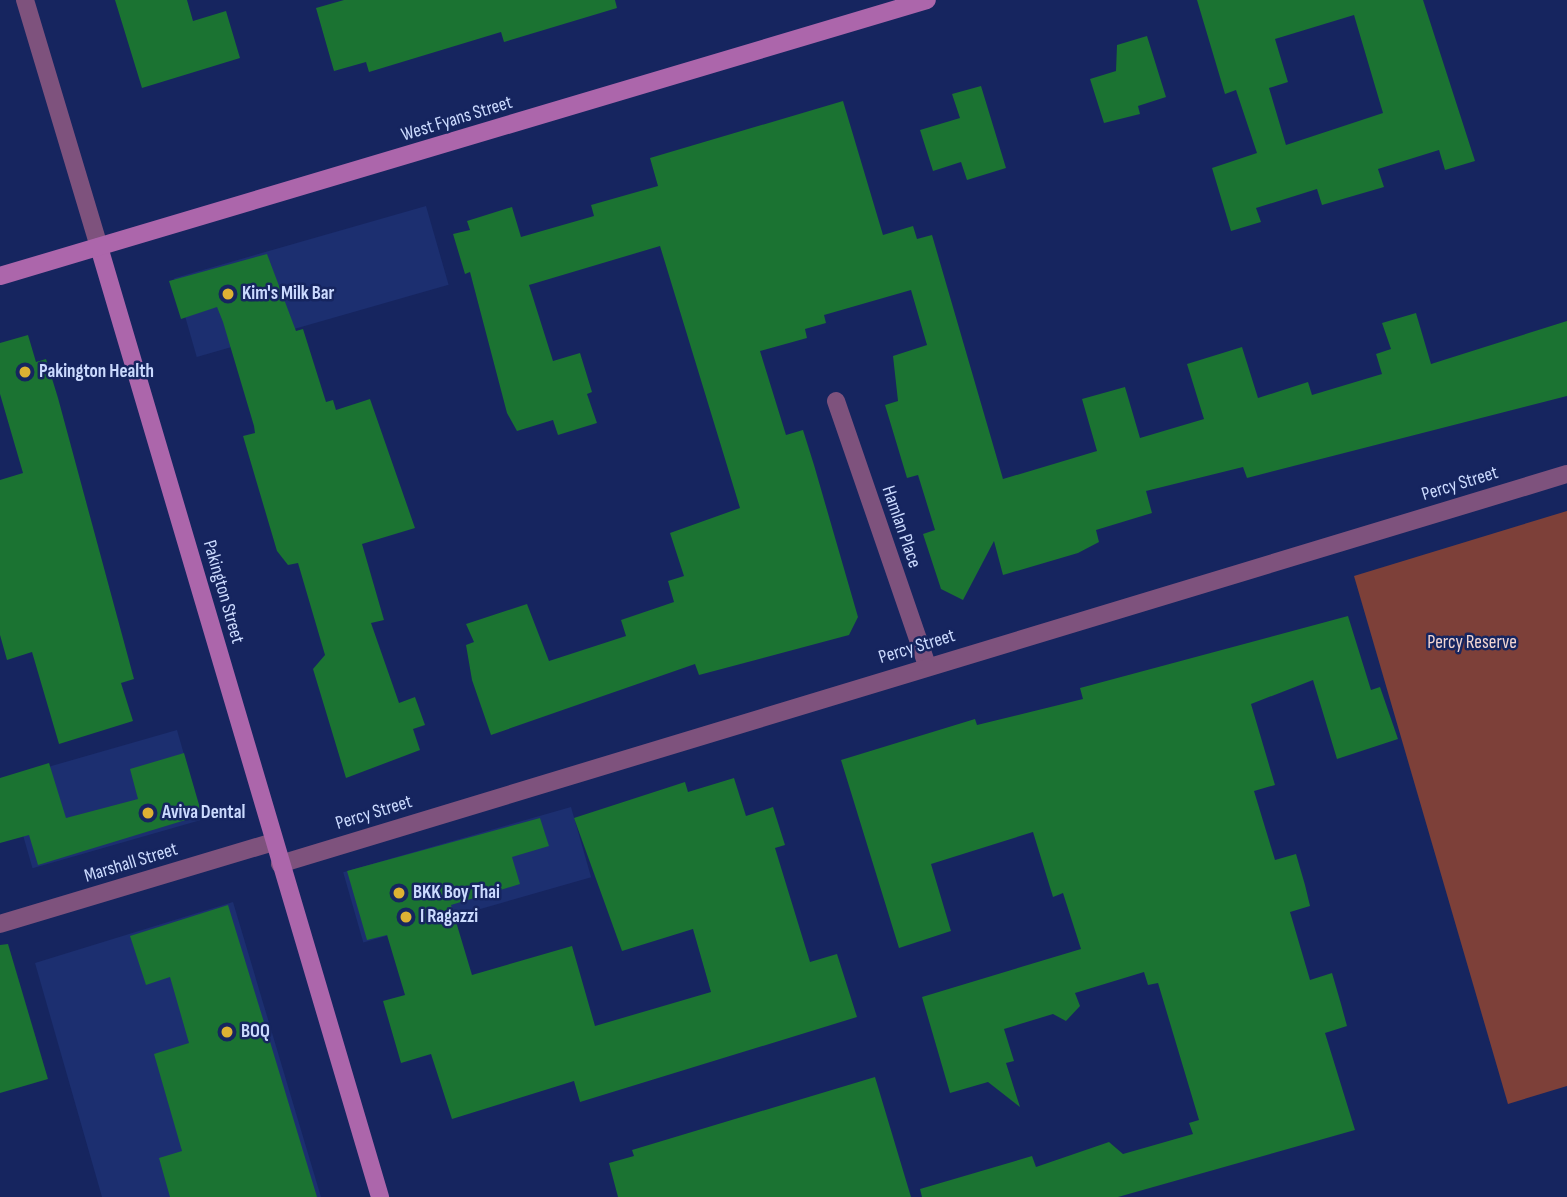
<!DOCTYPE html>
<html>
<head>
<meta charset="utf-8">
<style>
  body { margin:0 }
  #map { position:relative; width:1567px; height:1197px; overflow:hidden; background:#16255f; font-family:"Sofia Sans Condensed",sans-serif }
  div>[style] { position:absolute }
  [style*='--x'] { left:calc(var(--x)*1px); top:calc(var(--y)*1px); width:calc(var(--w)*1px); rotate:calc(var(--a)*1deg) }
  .built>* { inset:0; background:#1c2f70; transform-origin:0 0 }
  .green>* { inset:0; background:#7d4039 }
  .building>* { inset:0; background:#1b7332 }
  .street>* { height:18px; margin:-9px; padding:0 9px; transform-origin:9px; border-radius:9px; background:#7e527d }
  .secondary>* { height:18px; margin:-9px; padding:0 9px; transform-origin:9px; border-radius:9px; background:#ac66ab }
  .dots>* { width:19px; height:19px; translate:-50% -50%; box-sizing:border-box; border:4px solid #16255f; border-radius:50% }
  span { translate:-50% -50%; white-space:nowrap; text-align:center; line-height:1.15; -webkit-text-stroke:5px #16255f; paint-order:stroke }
  .street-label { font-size:19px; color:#cbdafe }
  .poi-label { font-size:19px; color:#cbdafe; font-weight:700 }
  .left { translate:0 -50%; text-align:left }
  .park-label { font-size:19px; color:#f1d5d1 }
</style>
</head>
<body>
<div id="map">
  <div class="built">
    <i style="left:426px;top:206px;width:82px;height:262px;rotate:74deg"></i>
    <i style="left:177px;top:730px;width:93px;height:177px;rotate:74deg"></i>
    <i style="left:571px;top:807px;width:73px;height:237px;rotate:74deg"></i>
    <i style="clip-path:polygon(233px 902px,321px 1197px,102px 1197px,35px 963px)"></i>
  </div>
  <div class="green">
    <i style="clip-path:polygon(1567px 511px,1567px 1086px,1508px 1104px,1354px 576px)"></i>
  </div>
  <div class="building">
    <i style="clip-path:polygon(115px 0,187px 0,193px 21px,226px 11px,240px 58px,142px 88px)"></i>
    <i style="clip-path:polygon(344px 0,615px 0,617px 8px,504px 42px,501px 32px,369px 72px,366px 62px,334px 71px,316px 8px)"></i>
    <i style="clip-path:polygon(evenodd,1197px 0,1423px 0,1475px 161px,1445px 170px,1439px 150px,1378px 169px,1384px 187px,1322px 205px,1317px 189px,1256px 208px,1261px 222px,1231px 231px,1212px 168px,1257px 153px,1236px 90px,1225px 94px,1197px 0,1354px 15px,1383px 113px,1286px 145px,1269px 88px,1288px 82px,1275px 39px,1354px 15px)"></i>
    <i style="clip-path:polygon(1147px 36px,1166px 97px,1138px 106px,1140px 114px,1104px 123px,1090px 79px,1116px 71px,1117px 45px)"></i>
    <i style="clip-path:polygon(981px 86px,1006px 168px,967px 180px,961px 162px,933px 171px,920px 130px,960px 118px,952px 94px)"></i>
    <i style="clip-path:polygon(843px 101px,883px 235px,913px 226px,917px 239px,932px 235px,1003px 479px,1097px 451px,1082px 399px,1125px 387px,1140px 438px,1204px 419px,1187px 364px,1242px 347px,1258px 398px,1308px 382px,1312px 395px,1382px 374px,1376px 354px,1391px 349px,1382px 323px,1416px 313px,1431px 364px,1567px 321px,1567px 396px,1247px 478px,1243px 467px,1146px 491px,1152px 513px,1096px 530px,1099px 542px,1078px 553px,1003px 575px,994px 541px,963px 600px,941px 589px,923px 534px,935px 530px,918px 475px,907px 478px,885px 405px,898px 401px,893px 356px,927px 345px,911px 290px,824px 315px,826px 323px,805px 329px,807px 338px,760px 351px,786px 435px,803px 430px,814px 465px,858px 617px,849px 635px,699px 675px,695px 664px,491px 735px,472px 680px,466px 645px,474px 642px,466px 624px,527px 604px,549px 661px,626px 636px,621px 620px,674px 602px,668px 581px,684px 576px,670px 533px,740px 508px,660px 246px,529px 285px,553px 361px,580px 353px,592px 392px,587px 394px,597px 423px,558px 435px,553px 420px,517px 431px,507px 413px,470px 272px,465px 274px,453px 234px,470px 230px,467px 221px,512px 207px,521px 237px,594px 216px,591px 205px,658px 186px,650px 158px)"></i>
    <i style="clip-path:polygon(267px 254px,296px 331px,303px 329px,326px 402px,333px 400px,336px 410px,370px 399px,415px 528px,362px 544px,384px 620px,371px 623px,399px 703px,415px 697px,425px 725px,413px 729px,420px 750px,346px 778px,313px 669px,325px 655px,298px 563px,288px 565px,277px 551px,243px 436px,255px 433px,254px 426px,223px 322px,217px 307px,181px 319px,169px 281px)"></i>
    <i style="clip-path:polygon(28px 335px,36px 362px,46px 359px,58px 398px,134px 679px,121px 683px,133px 721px,59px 744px,32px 652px,7px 660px,0 635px,0 480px,23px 473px,0 394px,0 343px)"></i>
    <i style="clip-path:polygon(1348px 616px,1371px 690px,1380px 687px,1398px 739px,1337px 759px,1313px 680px,1251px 704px,1275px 785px,1254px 791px,1275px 860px,1296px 854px,1305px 885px,1310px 906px,1290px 912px,1310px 980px,1332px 973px,1341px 1004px,1347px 1026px,1325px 1033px,1355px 1130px,1118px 1197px,922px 1197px,920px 1189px,1032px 1156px,1036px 1167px,1109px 1142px,1123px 1154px,1193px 1134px,1189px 1123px,1199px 1120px,1158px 983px,1148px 985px,1144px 972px,1075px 993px,1080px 1006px,1066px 1021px,1053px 1014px,1004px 1029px,1014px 1061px,1006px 1063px,1020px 1107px,988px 1082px,950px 1093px,922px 997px,1081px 949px,1063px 893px,1053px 897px,1033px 832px,931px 864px,951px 931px,899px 948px,841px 760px,975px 719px,977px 725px,1083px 699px,1080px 688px)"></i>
    <i style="clip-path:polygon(184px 753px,202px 815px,38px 865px,29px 835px,0 843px,0 778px,49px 763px,66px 818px,138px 799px,130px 769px)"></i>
    <i style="clip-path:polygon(734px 778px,746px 816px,773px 807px,785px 845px,775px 848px,810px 962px,837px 954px,857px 1017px,580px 1102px,574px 1081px,452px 1119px,431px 1054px,401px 1063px,383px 1001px,405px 995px,387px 935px,367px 940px,347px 871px,540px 818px,549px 846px,512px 857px,520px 884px,451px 905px,472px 975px,572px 946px,595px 1026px,711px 992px,693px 929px,622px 951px,574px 818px,685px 782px,688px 792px)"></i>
    <i style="clip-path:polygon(228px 905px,271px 1045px,317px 1197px,170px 1197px,159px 1158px,182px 1151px,154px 1054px,189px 1043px,170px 977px,146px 985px,130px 936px)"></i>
    <i style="clip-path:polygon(8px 944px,48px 1079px,0 1093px,0 945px)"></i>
    <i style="clip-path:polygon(875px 1077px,911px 1197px,618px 1197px,609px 1163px,634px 1156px,632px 1150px)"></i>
  </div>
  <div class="street">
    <i style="--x:25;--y:0;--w:258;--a:73.3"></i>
    <i style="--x:836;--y:401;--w:280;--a:71"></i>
    <i style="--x:280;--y:864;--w:1345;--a:-16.86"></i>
    <i style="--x:0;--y:924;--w:286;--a:-16.7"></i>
  </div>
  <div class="secondary">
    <i style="--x:99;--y:247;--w:991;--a:73.52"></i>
    <i style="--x:0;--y:276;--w:967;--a:-16.58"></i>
  </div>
  <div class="dots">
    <i style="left:228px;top:294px;background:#deb133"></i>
    <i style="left:25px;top:372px;background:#deb133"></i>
    <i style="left:148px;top:813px;background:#deb133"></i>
    <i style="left:399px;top:893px;background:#deb133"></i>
    <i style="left:406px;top:917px;background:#deb133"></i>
    <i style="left:227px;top:1032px;background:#deb133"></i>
  </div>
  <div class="street-label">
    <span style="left:457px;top:119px;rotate:-17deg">West Fyans Street</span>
    <span style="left:1460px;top:484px;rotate:-17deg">Percy Street</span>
    <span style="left:901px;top:527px;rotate:71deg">Hamlan Place</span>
    <span style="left:223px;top:592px;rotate:74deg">Pakington Street</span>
    <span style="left:917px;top:647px;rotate:-17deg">Percy Street</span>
    <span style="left:374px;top:813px;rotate:-17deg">Percy Street</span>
    <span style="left:131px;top:863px;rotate:-17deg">Marshall Street</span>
  </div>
  <div class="poi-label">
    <span class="left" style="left:242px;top:294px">Kim's Milk Bar</span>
    <span class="left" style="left:39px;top:372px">Pakington Health</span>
    <span class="left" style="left:162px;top:813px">Aviva Dental</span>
    <span class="left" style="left:413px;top:893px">BKK Boy Thai</span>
    <span class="left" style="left:420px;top:917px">I Ragazzi</span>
    <span class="left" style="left:241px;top:1032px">BOQ</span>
  </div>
  <div class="park-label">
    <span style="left:1472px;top:643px">Percy Reserve</span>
  </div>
</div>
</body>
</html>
